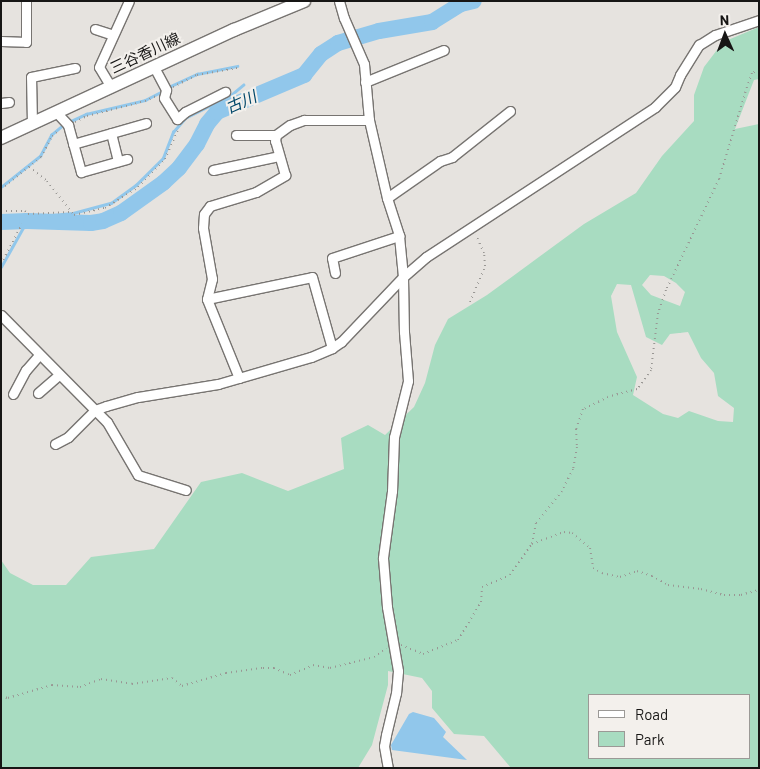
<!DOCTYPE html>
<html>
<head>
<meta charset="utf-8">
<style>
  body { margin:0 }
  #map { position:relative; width:760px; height:769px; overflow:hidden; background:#e6e3df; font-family:Barlow,"Noto Sans JP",sans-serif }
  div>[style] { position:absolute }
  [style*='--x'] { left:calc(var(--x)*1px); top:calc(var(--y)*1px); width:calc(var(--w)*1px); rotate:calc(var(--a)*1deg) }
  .green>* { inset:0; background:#a8dcc1 }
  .water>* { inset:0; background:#91c7eb }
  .stream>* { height:2.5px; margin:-1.25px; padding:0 1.25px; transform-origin:1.25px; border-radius:1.25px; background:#91c7eb }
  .river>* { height:16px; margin:-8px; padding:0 8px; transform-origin:8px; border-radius:8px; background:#91c7eb }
  .path>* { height:2px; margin-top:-1px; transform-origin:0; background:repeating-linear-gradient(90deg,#999794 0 1px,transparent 0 5px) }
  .roads { filter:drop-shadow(1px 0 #777471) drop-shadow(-1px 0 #777471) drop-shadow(0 1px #777471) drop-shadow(0 -1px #777471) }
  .street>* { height:9px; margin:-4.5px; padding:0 4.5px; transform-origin:4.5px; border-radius:4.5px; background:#fff }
  .secondary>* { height:12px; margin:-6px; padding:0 6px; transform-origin:6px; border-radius:6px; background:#fff }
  span { translate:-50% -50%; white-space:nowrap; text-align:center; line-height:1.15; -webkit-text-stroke:4px #f3f0ec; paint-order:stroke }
  .street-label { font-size:15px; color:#171615 }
  .water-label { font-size:16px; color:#004769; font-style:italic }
  .frame { position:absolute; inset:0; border:2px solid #171615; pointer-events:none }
  .legend { position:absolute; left:588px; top:694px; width:162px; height:65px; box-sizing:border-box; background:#f3f0ec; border:1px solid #9b9996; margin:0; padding:6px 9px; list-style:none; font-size:15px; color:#171615 }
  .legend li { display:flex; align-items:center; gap:10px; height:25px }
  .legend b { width:25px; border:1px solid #9b9996 }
  .north { position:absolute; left:700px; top:10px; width:50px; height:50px; -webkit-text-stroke:4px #f3f0ec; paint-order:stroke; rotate:358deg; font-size:14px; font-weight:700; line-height:20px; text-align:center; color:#171615 }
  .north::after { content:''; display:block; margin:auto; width:18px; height:22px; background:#171615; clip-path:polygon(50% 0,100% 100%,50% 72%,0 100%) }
</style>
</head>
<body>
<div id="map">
  <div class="green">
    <i style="clip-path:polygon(evenodd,759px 27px,759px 79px,754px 80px,735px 129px,759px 124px,759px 768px,511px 768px,484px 736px,454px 734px,432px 708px,432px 691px,422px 678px,388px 671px,388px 685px,372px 745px,358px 768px,1px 768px,1px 560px,10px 573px,33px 585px,66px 585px,91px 557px,154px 549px,201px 482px,242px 473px,288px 491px,344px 469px,341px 438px,368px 425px,385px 435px,414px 407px,425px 383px,435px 345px,448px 319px,487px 295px,584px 224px,636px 193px,662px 156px,694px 121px,694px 95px,704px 67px,723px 42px,759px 27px,650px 275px,664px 276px,676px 283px,685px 292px,680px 306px,651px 295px,642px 285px,650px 275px,759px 27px,617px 284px,631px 285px,646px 337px,662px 345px,670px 334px,688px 332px,701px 358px,714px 373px,718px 396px,734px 408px,733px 422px,718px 421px,689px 411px,678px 418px,663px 414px,633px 395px,637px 377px,617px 332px,611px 296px,617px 284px,759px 27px,589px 695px,749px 695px,749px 758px,589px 758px,589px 695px)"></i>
  </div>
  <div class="water">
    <i style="clip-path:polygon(413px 712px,434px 718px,446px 732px,443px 737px,467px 760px,392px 750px,391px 745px,409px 714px)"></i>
  </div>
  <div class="stream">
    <i style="--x:171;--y:86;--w:29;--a:-25"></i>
    <i style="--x:197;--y:74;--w:41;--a:-11.3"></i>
    <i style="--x:71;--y:121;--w:17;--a:-25"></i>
    <i style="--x:86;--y:114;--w:61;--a:-13.3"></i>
    <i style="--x:145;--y:100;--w:16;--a:-27"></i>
    <i style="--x:1;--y:187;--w:50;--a:-38.5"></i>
    <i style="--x:40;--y:156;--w:24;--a:-62"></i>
    <i style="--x:51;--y:135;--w:16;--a:-40"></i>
    <i style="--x:1;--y:267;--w:57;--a:-60.8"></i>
    <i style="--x:29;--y:217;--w:44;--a:-5.2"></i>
    <i style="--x:73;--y:213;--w:39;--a:-15"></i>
    <i style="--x:111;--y:203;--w:31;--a:-36"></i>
    <i style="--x:136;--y:185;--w:38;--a:-45"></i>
    <i style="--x:163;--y:158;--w:28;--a:-69"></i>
    <i style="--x:173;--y:132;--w:18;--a:-49"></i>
    <i style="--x:185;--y:118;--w:51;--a:-26.6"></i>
    <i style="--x:231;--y:95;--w:16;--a:-40"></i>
  </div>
  <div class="river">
    <i style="--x:1;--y:222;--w:26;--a:-2"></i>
    <i style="--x:27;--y:221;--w:64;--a:1.8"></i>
    <i style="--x:91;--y:223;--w:12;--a:-9"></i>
    <i style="--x:103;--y:221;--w:20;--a:-24"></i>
    <i style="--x:121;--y:213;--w:52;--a:-35.5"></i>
    <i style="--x:163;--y:183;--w:22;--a:-43"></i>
    <i style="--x:179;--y:168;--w:30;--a:-53"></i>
    <i style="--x:197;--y:144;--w:22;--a:-63"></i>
    <i style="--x:207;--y:124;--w:16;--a:-50"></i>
    <i style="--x:217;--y:112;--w:95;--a:-23"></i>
    <i style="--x:304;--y:75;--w:27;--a:-51"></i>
    <i style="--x:321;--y:54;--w:20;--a:-33"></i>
    <i style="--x:338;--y:43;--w:43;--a:-16.3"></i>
    <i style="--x:379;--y:31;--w:54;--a:-9.6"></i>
    <i style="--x:432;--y:22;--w:34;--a:-32"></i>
    <i style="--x:461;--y:4;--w:13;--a:-13"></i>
  </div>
  <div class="path">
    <i style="--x:759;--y:70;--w:8;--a:157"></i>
    <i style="--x:752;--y:73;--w:15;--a:110"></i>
    <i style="--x:747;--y:87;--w:96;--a:106.9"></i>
    <i style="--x:719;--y:179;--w:123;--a:115.5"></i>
    <i style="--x:666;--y:290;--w:24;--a:109"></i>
    <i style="--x:658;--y:313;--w:57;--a:97"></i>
    <i style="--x:651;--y:370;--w:24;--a:126"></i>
    <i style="--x:637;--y:389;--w:30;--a:165"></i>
    <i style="--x:608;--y:397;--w:28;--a:154"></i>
    <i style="--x:583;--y:409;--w:21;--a:109"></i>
    <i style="--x:576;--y:429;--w:18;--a:87"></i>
    <i style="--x:577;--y:447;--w:22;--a:100"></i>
    <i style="--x:573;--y:469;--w:25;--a:117"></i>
    <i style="--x:562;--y:491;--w:41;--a:129.1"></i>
    <i style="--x:536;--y:523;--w:21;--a:101"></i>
    <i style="--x:532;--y:544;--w:34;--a:-21"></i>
    <i style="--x:564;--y:532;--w:8;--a:7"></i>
    <i style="--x:572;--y:533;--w:23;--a:40"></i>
    <i style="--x:590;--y:548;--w:20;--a:81"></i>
    <i style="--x:593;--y:568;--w:10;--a:29"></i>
    <i style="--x:602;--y:573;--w:18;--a:13"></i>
    <i style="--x:620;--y:577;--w:18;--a:-19"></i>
    <i style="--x:637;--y:571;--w:16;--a:18"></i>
    <i style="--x:652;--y:576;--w:18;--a:29"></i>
    <i style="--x:668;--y:585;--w:33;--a:7"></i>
    <i style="--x:701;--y:589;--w:24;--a:15"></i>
    <i style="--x:724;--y:595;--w:17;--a:0"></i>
    <i style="--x:741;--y:595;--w:19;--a:-16"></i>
    <i style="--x:173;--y:87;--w:27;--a:-27"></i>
    <i style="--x:197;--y:75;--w:41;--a:-9.9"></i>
    <i style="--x:75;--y:122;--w:13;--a:-27"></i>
    <i style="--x:87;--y:116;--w:60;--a:-14.5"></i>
    <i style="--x:145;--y:101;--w:12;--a:-24"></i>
    <i style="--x:29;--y:167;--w:23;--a:38"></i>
    <i style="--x:47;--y:181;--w:43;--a:51.5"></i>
    <i style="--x:74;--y:215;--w:32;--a:-13"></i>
    <i style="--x:105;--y:208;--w:39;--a:-32"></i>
    <i style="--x:138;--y:187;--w:39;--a:-46"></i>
    <i style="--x:165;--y:159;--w:34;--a:-66"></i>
    <i style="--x:1;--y:189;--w:51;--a:-38.7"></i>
    <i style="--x:41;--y:157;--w:24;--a:-62"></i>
    <i style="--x:52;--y:136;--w:9;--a:-41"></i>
    <i style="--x:1;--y:211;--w:24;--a:0"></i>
    <i style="--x:25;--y:211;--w:4;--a:45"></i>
    <i style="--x:28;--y:214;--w:42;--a:-2.7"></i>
    <i style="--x:1;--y:264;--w:45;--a:-62.3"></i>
    <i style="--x:470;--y:302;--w:39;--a:-67"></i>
    <i style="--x:485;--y:266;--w:13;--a:-94"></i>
    <i style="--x:484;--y:253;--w:20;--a:-114"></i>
    <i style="--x:401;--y:645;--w:24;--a:22"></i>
    <i style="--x:423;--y:654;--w:38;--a:-22"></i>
    <i style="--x:458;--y:640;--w:44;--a:-58.8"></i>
    <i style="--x:481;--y:602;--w:15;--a:-86"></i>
    <i style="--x:482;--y:587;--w:30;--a:-23"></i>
    <i style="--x:510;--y:575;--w:38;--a:-55"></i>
    <i style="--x:1;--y:696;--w:7;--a:16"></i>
    <i style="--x:8;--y:698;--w:46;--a:-16.5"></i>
    <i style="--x:52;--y:685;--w:28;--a:4"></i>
    <i style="--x:80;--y:687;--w:22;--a:-21"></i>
    <i style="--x:101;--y:679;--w:31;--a:9"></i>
    <i style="--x:132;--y:684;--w:40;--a:-8.5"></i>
    <i style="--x:172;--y:678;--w:13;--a:39"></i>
    <i style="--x:182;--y:686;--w:46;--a:-16.5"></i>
    <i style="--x:226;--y:673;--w:37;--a:-8"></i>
    <i style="--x:263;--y:668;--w:11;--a:0"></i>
    <i style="--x:274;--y:668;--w:17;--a:24"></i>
    <i style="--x:290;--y:675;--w:25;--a:-23"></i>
    <i style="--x:313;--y:665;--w:17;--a:10"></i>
    <i style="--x:330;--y:668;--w:45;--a:-14"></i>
    <i style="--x:374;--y:657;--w:15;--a:-37"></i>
  </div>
  <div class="roads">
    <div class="street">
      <i style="--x:339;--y:1;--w:18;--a:74"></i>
      <i style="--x:344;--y:18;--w:50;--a:66.5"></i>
      <i style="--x:364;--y:64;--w:56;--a:84.9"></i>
      <i style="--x:369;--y:120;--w:80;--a:77"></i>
      <i style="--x:387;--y:198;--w:40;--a:72"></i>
      <i style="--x:399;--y:236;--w:41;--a:84.4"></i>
      <i style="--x:403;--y:277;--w:55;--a:89"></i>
      <i style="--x:404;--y:332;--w:49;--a:85.3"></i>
      <i style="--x:408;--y:381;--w:58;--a:104"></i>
      <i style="--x:394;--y:437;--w:54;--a:92.1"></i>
      <i style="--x:392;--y:491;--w:68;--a:97.7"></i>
      <i style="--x:383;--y:558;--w:49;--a:85.3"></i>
      <i style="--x:387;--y:607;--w:65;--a:80.2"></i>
      <i style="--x:398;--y:671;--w:22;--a:95"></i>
      <i style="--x:396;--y:693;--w:43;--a:103.4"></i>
      <i style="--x:386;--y:735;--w:11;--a:100"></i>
      <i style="--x:384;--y:746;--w:22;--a:80"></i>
      <i style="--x:95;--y:29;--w:19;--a:18"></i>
      <i style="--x:1;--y:41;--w:25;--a:2"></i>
      <i style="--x:26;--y:42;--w:41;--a:-90"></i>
      <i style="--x:154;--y:67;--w:26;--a:62"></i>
      <i style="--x:166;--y:90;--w:8;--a:104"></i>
      <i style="--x:164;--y:98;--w:25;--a:58"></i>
      <i style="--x:177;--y:119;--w:11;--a:-41"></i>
      <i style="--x:185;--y:112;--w:45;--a:-26.6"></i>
      <i style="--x:365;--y:82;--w:85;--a:-22.1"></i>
      <i style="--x:111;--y:87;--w:23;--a:-121"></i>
      <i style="--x:99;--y:67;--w:72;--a:-65.6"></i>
      <i style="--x:1;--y:103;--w:8;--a:-7"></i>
      <i style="--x:56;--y:112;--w:18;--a:47"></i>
      <i style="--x:68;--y:125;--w:49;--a:74.5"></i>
      <i style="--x:81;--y:172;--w:48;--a:-15.8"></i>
      <i style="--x:32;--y:123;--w:46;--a:-91.2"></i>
      <i style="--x:31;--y:77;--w:45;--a:-11.6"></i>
      <i style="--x:111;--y:133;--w:29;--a:76"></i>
      <i style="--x:236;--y:135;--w:40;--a:0"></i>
      <i style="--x:73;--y:144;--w:76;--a:-16"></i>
      <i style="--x:213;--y:170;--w:67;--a:-12"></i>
      <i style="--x:387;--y:198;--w:65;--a:-34.9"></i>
      <i style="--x:440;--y:161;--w:13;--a:-18"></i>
      <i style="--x:452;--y:157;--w:74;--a:-38.4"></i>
      <i style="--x:335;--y:273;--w:15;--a:-101"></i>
      <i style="--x:332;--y:258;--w:71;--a:-18.2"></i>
      <i style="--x:207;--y:299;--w:107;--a:-11.8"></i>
      <i style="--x:312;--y:277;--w:74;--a:74.3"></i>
      <i style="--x:1;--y:315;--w:151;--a:45.3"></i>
      <i style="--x:107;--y:422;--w:61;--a:59.7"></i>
      <i style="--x:138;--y:475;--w:50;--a:17.4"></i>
      <i style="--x:239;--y:378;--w:85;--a:-112.1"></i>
      <i style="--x:207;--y:299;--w:21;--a:-76"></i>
      <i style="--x:212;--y:279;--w:52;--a:-100"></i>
      <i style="--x:203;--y:228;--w:14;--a:-86"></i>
      <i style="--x:204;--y:214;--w:10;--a:-53"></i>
      <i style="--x:210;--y:206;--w:48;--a:-16.9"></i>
      <i style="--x:256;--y:192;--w:34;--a:-30"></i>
      <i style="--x:285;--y:175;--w:35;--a:-106"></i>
      <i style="--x:275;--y:141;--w:6;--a:-81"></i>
      <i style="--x:276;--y:135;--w:17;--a:-36"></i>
      <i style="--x:290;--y:125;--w:15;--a:-20"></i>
      <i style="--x:304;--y:120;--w:65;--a:0"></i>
      <i style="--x:38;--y:393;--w:28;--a:-41"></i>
      <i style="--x:13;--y:394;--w:27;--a:-62"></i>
      <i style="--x:26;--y:370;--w:20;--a:-49"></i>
      <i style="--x:55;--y:444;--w:15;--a:-28"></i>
      <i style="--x:68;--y:437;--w:38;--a:-45"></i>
      <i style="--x:95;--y:410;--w:12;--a:-20"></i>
      <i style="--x:106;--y:406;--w:33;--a:-16"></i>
      <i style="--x:138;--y:397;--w:81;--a:-9.2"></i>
      <i style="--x:218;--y:384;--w:97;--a:-16.2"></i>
      <i style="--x:311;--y:357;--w:23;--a:-23"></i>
      <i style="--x:332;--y:348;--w:11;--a:-34"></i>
      <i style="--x:341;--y:342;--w:90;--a:-46.4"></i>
      <i style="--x:403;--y:277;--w:30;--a:-41"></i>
      <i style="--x:426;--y:257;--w:274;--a:-33.2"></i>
      <i style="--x:655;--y:107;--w:28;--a:-45"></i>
      <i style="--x:675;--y:87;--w:13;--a:-67"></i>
      <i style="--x:680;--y:75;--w:36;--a:-58"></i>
      <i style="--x:699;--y:45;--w:19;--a:-32"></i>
      <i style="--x:715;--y:35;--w:46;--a:-18.8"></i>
    </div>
    <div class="secondary">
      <i style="--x:1;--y:138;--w:257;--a:-24.9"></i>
      <i style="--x:234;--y:30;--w:76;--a:-22.5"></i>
    </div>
  </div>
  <div class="street-label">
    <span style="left:145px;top:53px;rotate:-25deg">三谷香川線</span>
  </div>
  <div class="water-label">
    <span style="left:241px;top:102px;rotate:-24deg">古川</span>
  </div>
  <div class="frame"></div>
  <ul class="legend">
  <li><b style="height:6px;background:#fff"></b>Road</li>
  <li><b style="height:14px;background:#a8dcc1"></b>Park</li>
  </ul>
  <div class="north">N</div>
</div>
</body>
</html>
